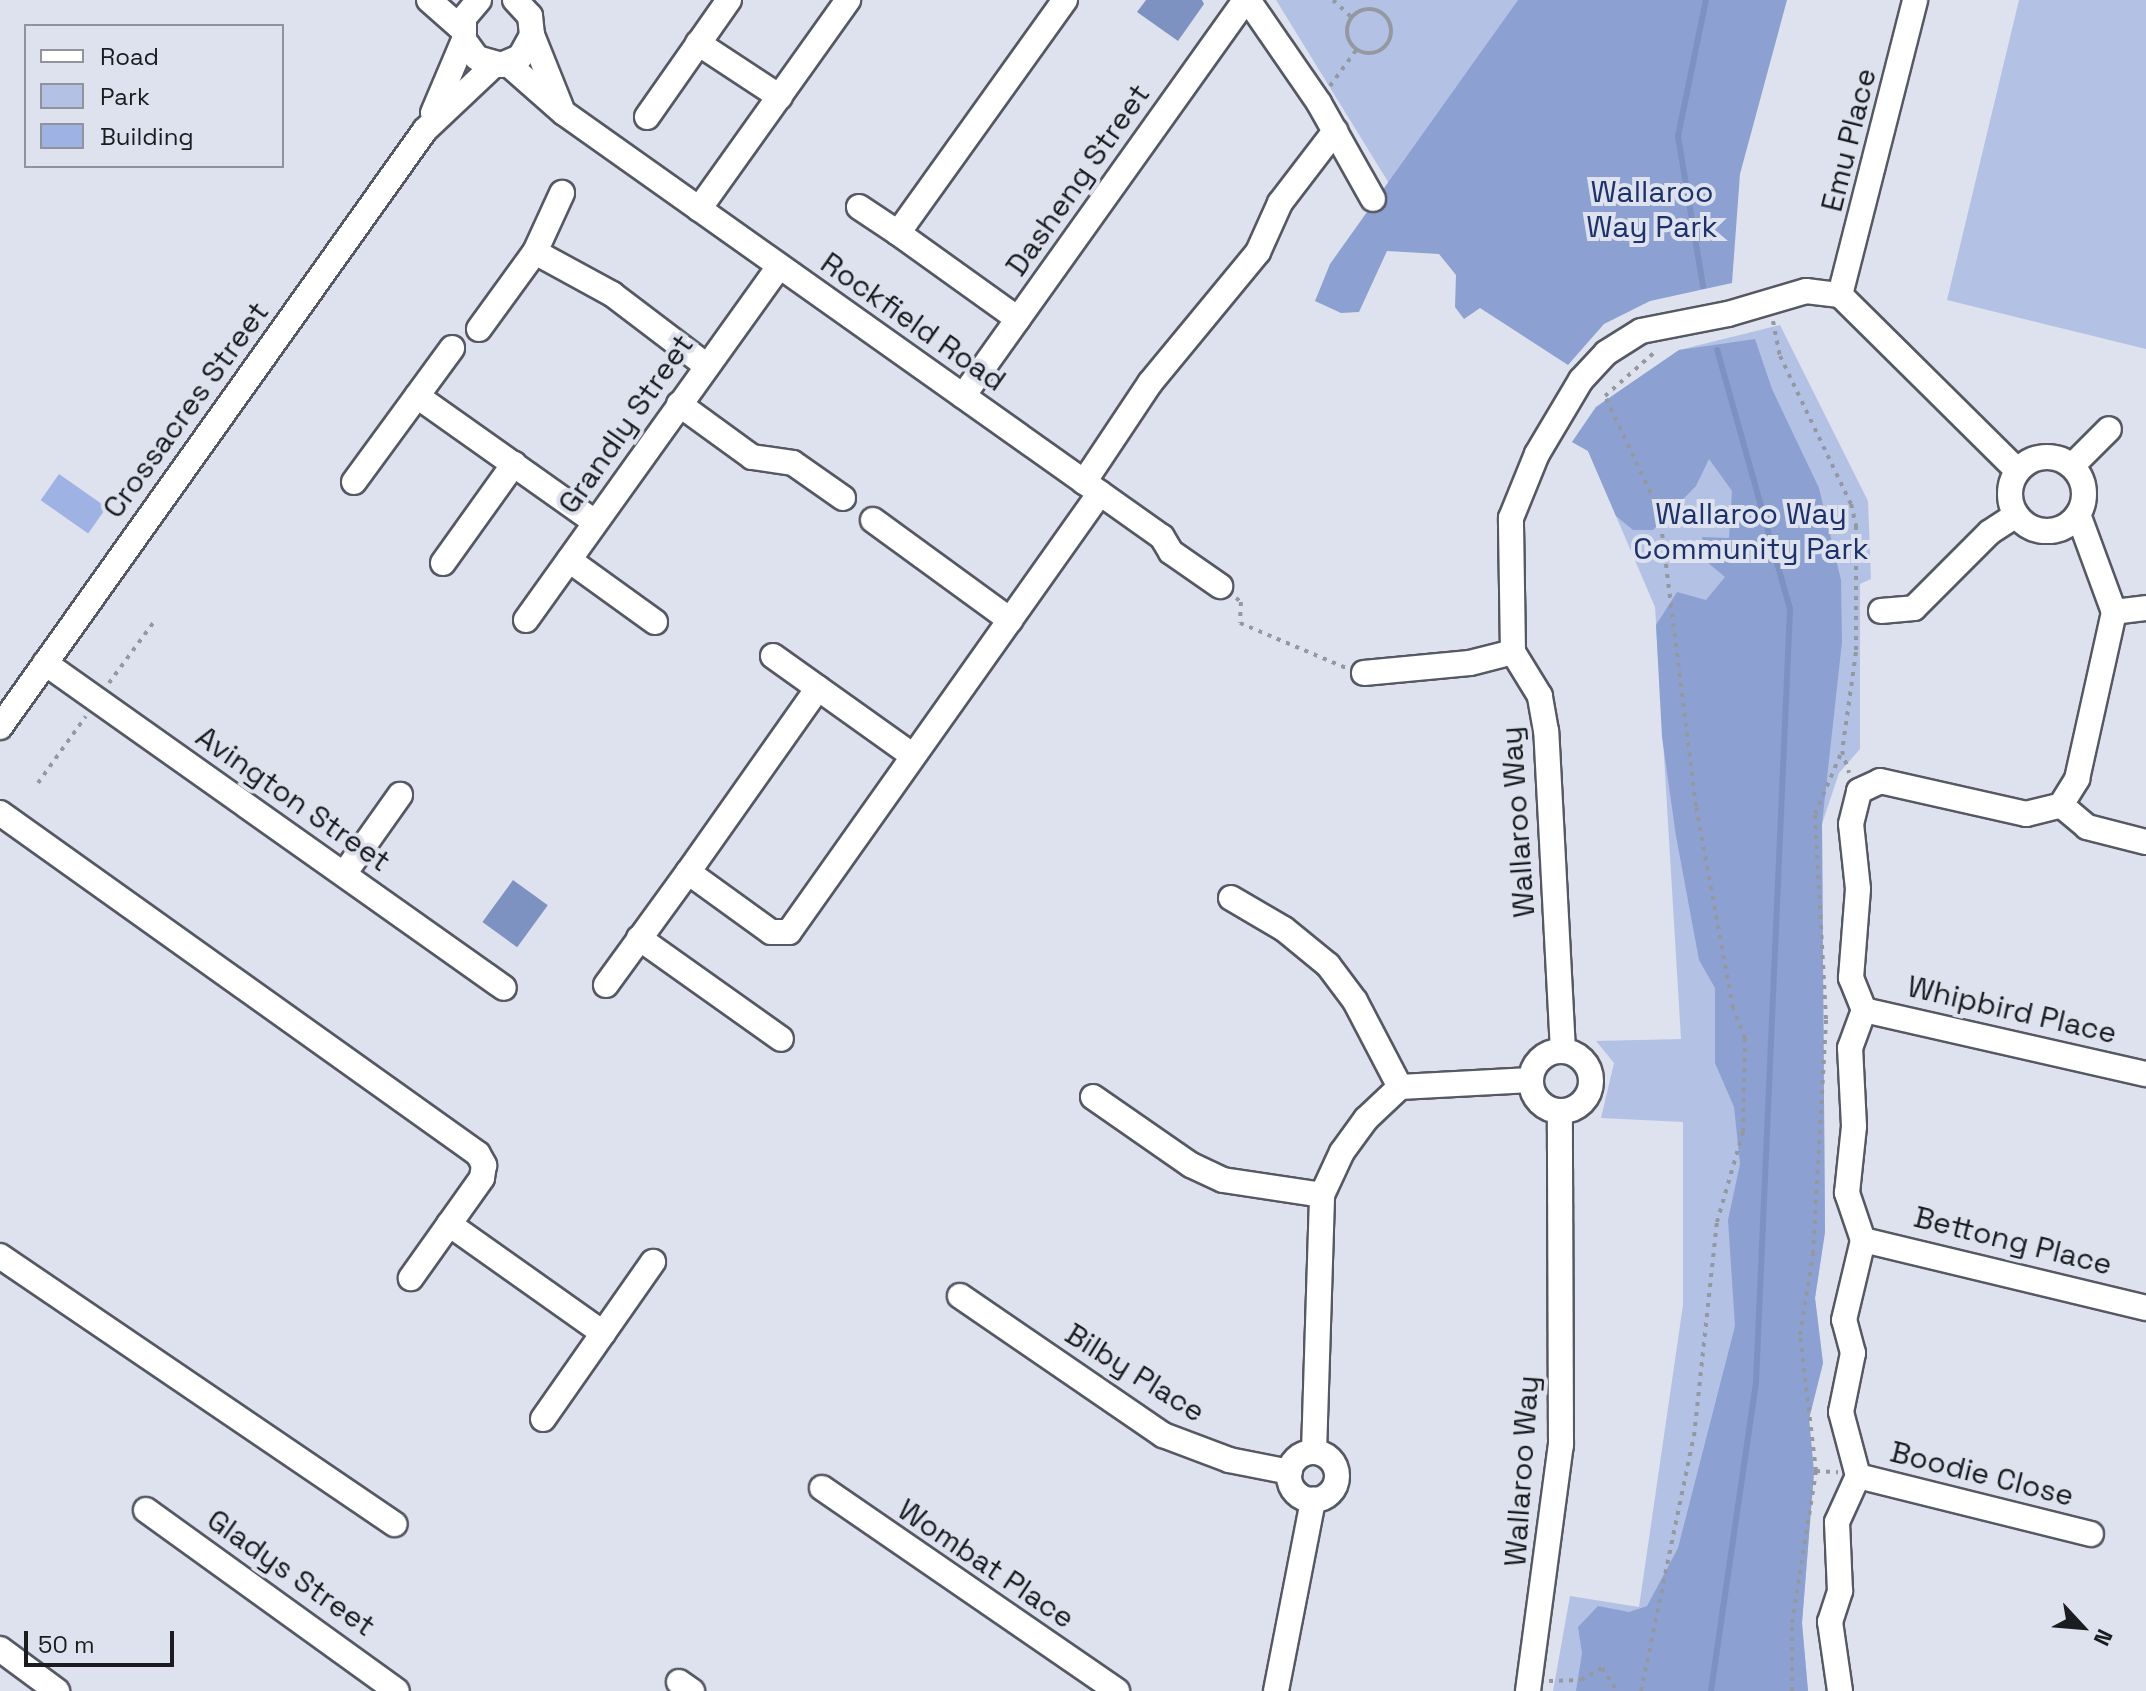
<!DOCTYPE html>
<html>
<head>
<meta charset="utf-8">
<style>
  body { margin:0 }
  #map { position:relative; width:2146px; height:1691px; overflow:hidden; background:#dde2ee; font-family:"Space Grotesk",sans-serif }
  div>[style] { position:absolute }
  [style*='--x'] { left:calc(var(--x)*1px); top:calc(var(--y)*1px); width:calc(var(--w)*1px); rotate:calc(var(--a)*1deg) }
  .green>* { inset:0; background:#b3c2e4 }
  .forest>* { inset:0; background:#8ca1d1 }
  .water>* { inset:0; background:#7e92c2; transform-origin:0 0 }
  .stream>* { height:6px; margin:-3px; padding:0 3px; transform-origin:3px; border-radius:3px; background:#7e92c2 }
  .building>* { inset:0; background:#9eb3e4; transform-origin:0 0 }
  .path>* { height:4px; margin-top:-2px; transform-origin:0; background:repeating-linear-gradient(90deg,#9498a1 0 4px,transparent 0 10px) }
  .path>.ring { margin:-2px; padding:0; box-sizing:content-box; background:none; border:4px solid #9498a1; border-radius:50% }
  .roads { filter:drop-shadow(2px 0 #545963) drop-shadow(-2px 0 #545963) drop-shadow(0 2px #545963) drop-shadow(0 -2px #545963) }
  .minor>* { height:24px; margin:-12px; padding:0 12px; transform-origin:12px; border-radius:12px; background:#fff }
  .minor>.ring { margin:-12px; padding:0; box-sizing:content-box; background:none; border:24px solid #fff; border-radius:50% }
  span { translate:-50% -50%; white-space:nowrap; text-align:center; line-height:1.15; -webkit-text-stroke:8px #dde2ee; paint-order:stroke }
  .street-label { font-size:30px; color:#1a1c20 }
  .park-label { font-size:30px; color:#1d316b }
  .legend { position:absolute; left:24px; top:24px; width:260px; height:144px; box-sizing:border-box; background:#dde2ee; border:2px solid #8f939c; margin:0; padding:10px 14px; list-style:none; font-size:24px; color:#1a1c20 }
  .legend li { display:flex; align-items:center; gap:16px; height:40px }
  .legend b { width:40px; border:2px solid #8f939c }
  .north { position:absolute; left:2042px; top:1587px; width:80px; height:80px; -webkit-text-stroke:6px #dde2ee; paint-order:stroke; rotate:116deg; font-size:22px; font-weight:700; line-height:32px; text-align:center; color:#1a1c20 }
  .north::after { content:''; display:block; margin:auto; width:28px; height:36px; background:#1a1c20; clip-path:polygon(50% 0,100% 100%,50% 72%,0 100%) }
  .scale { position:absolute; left:24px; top:1631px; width:150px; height:36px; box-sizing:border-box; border:4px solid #1a1c20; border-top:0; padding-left:10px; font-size:24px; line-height:28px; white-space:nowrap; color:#1a1c20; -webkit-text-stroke:6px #dde2ee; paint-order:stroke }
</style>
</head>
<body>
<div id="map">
  <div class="green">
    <i style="clip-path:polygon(1276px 0,1518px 0,1390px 185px)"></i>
    <i style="clip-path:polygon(2019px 0,2146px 0,2146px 349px,1947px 300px)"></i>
    <i style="clip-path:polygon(1780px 325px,1868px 501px,1871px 579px,1860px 584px,1860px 749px,1839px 773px,1822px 824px,1825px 1232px,1815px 1298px,1823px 1363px,1809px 1419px,1814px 1472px,1802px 1623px,1808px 1691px,1553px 1691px,1570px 1596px,1639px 1607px,1683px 1305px,1683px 1122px,1601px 1118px,1614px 1063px,1596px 1041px,1681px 1039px,1655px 607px,1588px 451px,1572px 442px,1596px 407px,1679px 350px)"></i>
  </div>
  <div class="forest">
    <i style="clip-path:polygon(1518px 0,1787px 0,1740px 174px,1732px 283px,1650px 301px,1604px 324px,1568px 365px,1480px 308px,1464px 319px,1455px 307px,1456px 275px,1439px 254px,1387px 251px,1359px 312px,1341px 313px,1315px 301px,1330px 264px)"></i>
    <i style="clip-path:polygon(1755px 339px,1772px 389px,1819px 488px,1841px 580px,1842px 642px,1822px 824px,1825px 1232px,1815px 1298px,1823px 1363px,1809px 1419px,1814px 1472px,1802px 1623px,1808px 1691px,1576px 1691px,1582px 1653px,1578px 1627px,1598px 1606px,1629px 1612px,1647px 1606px,1678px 1548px,1735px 1326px,1728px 1220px,1740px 1164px,1734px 1107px,1715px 1063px,1715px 988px,1699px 960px,1676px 836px,1662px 737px,1656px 625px,1677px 592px,1706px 600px,1725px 577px,1707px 562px,1702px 537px,1729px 538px,1732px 491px,1709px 459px,1696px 486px,1653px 530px,1633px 530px,1616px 516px,1588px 451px,1572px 442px,1596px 407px,1679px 350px)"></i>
  </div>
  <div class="water">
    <i style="clip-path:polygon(1146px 0,1202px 0,1204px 4px,1178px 41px,1137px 12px)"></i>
    <i style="left:513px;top:880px;width:43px;height:52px;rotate:36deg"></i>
  </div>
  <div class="stream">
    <i style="--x:1703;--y:286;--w:152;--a:-99.5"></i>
    <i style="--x:1678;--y:136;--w:139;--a:-78.4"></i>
    <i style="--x:1711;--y:1691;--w:312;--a:-81.7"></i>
    <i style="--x:1756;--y:1382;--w:774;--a:-87.48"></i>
    <i style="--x:1790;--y:609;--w:269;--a:-105.7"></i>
  </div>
  <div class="building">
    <i style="left:59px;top:474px;width:58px;height:32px;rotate:35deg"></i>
  </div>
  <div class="path">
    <i style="--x:1333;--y:0;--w:26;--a:43"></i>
    <i class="ring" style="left:1347px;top:9px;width:40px;height:40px"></i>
    <i style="--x:1330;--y:86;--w:46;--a:-53.9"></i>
    <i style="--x:1773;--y:321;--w:36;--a:79"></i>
    <i style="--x:1780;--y:356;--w:164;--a:64.4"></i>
    <i style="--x:1851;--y:504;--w:23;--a:77"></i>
    <i style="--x:1856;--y:526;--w:126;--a:90"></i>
    <i style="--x:1856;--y:652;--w:100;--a:98"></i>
    <i style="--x:1842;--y:751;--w:23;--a:72"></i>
    <i style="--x:1236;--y:598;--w:6;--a:39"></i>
    <i style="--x:1241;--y:602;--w:21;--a:93"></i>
    <i style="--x:1240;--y:623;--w:115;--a:23"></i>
    <i style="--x:109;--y:683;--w:79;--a:-53.7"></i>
    <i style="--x:38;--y:783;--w:82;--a:-54.4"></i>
    <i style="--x:1816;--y:1471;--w:22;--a:3"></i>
    <i style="--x:1549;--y:1681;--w:32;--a:-2"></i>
    <i style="--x:1581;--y:1680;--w:24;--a:-30"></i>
    <i style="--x:1602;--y:1668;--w:27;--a:57"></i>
    <i style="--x:1641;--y:1691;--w:260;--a:-78.3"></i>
    <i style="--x:1694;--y:1436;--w:215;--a:-83.9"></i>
    <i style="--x:1717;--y:1222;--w:94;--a:-73.9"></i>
    <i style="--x:1743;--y:1132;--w:94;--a:-88.8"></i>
    <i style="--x:1745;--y:1038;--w:32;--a:-112"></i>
    <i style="--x:1733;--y:1008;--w:205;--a:-100.4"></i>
    <i style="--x:1696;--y:806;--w:297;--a:-97.1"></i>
    <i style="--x:1659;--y:511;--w:127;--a:-115.2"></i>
    <i style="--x:1605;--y:396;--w:68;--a:-41.4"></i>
    <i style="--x:1792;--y:1691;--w:68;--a:-90"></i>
    <i style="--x:1792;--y:1623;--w:154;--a:-81"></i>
    <i style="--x:1816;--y:1471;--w:137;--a:-96.7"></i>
    <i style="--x:1800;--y:1335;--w:82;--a:-80.9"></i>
    <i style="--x:1813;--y:1254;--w:235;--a:-86.8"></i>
    <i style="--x:1826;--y:1019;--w:205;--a:-93.1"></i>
    <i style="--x:1815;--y:814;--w:69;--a:-66.8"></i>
  </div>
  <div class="roads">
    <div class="minor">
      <i style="--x:429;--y:0;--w:45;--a:41.4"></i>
      <i style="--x:479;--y:0;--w:23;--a:130"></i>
      <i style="--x:464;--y:18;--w:22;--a:90"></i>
      <i style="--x:464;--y:40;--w:22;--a:54"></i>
      <i style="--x:477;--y:58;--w:25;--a:16"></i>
      <i style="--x:501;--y:65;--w:21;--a:-23"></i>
      <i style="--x:520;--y:57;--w:25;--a:-61"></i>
      <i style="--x:532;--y:35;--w:19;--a:-96"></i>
      <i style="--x:530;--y:16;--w:22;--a:-133"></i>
      <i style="--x:1248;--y:0;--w:125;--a:55.4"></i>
      <i style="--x:1319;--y:103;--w:110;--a:60.6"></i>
      <i style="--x:532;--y:35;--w:78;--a:68.1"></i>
      <i style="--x:698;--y:43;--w:98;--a:33.4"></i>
      <i style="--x:507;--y:63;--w:76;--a:41.3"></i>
      <i style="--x:564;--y:113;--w:733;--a:35.34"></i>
      <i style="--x:1162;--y:537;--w:17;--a:59"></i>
      <i style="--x:1171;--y:552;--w:60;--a:34.8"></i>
      <i style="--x:433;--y:113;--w:79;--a:-67"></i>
      <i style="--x:647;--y:117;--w:143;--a:-55"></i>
      <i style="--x:859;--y:207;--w:47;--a:33.7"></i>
      <i style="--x:699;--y:209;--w:257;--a:-54.5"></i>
      <i style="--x:535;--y:252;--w:88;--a:28.6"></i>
      <i style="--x:612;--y:294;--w:119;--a:37.2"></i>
      <i style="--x:1840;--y:295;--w:304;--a:-75.7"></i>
      <i style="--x:1018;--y:319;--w:148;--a:-144.4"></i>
      <i style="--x:898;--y:233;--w:287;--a:-54.4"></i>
      <i style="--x:479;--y:329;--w:95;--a:-54"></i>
      <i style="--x:535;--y:252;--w:65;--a:-65.4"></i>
      <i style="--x:417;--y:396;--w:218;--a:35.3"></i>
      <i style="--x:963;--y:396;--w:486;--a:-54.5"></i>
      <i style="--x:679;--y:404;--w:90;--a:36"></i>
      <i style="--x:752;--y:457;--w:41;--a:8.3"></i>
      <i style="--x:793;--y:463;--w:61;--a:35"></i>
      <i class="ring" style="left:2010px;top:457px;width:50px;height:50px"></i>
      <i style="--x:2072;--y:466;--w:52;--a:-45"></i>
      <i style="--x:354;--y:482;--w:166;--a:-53.8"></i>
      <i style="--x:1084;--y:482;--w:119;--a:-56.3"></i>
      <i style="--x:1150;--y:383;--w:170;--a:-50.5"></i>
      <i style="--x:1258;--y:252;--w:54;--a:-65.8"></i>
      <i style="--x:1280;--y:203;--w:91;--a:-52.6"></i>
      <i style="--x:873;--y:520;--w:170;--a:36.1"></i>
      <i style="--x:569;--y:560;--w:106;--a:35.8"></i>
      <i style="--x:443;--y:563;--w:122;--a:-54.4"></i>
      <i style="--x:1881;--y:611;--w:33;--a:-5"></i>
      <i style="--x:1914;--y:608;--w:107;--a:-45"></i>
      <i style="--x:1990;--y:532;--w:31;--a:-33"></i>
      <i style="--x:2114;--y:612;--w:32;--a:-7"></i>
      <i style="--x:526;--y:620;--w:435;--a:-54.4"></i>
      <i style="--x:773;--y:656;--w:172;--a:35.5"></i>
      <i style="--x:45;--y:663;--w:562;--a:35.3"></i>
      <i style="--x:1364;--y:673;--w:106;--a:-5.4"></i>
      <i style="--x:1470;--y:663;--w:44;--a:-14.3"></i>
      <i style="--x:818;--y:688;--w:225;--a:125.2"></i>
      <i style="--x:688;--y:872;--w:102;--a:35.9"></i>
      <i style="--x:771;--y:932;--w:18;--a:0"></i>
      <i style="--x:789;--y:932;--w:538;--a:-54.69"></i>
      <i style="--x:0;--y:727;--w:733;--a:-54.55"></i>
      <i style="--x:425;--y:130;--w:95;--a:-43.3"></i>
      <i style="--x:2061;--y:805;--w:34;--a:40"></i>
      <i style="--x:2087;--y:827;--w:61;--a:14.3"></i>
      <i style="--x:0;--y:813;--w:587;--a:35.5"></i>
      <i style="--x:478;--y:1154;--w:13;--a:61"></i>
      <i style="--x:484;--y:1165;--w:13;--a:99"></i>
      <i style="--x:482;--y:1178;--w:123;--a:125.4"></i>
      <i style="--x:344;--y:874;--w:97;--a:-54.7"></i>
      <i style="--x:1231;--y:898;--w:61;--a:30.3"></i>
      <i style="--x:1284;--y:929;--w:57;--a:39.3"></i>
      <i style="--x:1328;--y:965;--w:45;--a:53.1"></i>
      <i style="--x:1355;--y:1001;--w:97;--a:62.4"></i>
      <i style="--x:639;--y:938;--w:174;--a:35.4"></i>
      <i style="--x:606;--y:985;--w:140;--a:-54"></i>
      <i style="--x:1864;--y:1010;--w:289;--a:12.8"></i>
      <i style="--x:1563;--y:1051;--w:320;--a:-93"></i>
      <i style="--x:1546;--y:731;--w:36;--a:-100"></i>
      <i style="--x:1540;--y:696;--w:52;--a:-121.5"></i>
      <i style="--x:1513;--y:652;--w:134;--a:-90.9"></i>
      <i style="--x:1511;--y:518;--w:69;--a:-67.9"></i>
      <i style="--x:1537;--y:454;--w:86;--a:-59.3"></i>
      <i style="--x:1581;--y:380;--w:37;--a:-47"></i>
      <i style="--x:1606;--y:353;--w:41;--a:-32.2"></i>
      <i style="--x:1641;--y:331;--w:89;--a:-11.1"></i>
      <i style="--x:1728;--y:314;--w:81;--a:-16.4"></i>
      <i style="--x:1806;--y:291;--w:34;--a:7"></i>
      <i style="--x:1840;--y:295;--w:250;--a:44.7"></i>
      <i class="ring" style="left:1531px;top:1051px;width:36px;height:36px"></i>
      <i style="--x:1093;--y:1097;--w:119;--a:34.8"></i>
      <i style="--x:1191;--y:1165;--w:35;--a:25"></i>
      <i style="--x:1223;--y:1180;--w:100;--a:8.6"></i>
      <i style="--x:449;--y:1224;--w:189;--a:35.3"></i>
      <i style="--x:1863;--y:1240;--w:291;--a:13.5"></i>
      <i style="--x:0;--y:1256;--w:477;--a:34.2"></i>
      <i style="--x:960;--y:1296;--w:246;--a:34.4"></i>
      <i style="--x:1163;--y:1435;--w:71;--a:20.7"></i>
      <i style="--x:1229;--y:1460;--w:62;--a:11.1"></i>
      <i style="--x:543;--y:1419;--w:192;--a:-55"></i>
      <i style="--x:1314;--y:1452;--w:257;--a:-88.2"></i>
      <i style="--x:1322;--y:1195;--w:47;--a:-65.1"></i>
      <i style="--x:1342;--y:1152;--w:41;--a:-54"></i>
      <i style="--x:1366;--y:1119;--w:47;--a:-43.3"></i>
      <i style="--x:1400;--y:1087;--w:131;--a:-3.1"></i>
      <i class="ring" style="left:1289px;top:1452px;width:24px;height:24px"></i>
      <i style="--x:1858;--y:1476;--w:240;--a:14"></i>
      <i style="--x:822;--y:1488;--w:358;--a:34.5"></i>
      <i style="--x:146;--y:1510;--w:309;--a:35.8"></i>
      <i style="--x:0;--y:1649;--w:71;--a:36.4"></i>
      <i style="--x:679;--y:1682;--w:16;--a:35"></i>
      <i style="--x:1276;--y:1691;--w:195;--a:-79"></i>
      <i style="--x:1528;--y:1691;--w:248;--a:-82.4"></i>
      <i style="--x:1561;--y:1445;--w:334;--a:-90.2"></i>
      <i style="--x:1840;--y:1691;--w:70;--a:-98.2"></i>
      <i style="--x:1830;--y:1622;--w:33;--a:-72"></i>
      <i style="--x:1840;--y:1591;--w:69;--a:-92.5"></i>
      <i style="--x:1837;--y:1522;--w:51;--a:-65.5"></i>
      <i style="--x:1858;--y:1476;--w:66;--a:-104.9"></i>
      <i style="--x:1841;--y:1412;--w:60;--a:-78.5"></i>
      <i style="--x:1853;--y:1353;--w:34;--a:-105"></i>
      <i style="--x:1844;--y:1320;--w:82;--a:-76.6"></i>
      <i style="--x:1863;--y:1240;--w:50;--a:-108.8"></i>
      <i style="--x:1847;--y:1193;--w:67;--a:-84"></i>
      <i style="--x:1854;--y:1126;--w:78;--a:-92.9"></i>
      <i style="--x:1850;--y:1048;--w:40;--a:-69.8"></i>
      <i style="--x:1864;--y:1010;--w:35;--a:-112"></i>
      <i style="--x:1851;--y:978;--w:89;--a:-85.5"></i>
      <i style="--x:1858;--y:889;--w:65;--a:-96.1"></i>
      <i style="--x:1851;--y:824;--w:34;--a:-76"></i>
      <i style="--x:1859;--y:791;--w:23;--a:-25"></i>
      <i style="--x:1880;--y:781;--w:150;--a:12.7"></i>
      <i style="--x:2026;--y:814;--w:36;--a:-14"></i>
      <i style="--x:2061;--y:805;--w:31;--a:-58"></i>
      <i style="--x:2077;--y:779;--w:171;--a:-77.5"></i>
      <i style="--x:2114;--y:612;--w:104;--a:-110.2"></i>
    </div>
  </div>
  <div class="street-label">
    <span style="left:1849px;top:140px;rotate:-76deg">Emu Place</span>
    <span style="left:1078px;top:180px;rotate:-55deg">Dasheng Street</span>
    <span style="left:913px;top:322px;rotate:35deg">Rockfield Road</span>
    <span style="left:186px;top:410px;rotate:-54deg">Crossacres Street</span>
    <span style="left:626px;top:424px;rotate:-55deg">Grandly Street</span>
    <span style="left:293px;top:799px;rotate:35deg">Avington Street</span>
    <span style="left:1518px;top:822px;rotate:-94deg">Wallaroo Way</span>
    <span style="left:2012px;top:1010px;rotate:13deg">Whipbird Place</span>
    <span style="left:2013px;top:1241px;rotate:14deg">Bettong Place</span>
    <span style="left:1135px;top:1373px;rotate:32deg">Bilby Place</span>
    <span style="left:1522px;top:1471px;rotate:-86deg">Wallaroo Way</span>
    <span style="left:1982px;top:1474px;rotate:14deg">Boodie Close</span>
    <span style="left:986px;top:1564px;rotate:34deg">Wombat Place</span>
    <span style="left:291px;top:1573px;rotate:35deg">Gladys Street</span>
  </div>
  <div class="park-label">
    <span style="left:1652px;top:209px">Wallaroo<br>Way Park</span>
    <span style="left:1751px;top:531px">Wallaroo Way<br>Community Park</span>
  </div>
  <ul class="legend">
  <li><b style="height:10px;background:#fff"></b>Road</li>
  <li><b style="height:22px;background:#b3c2e4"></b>Park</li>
  <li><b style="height:22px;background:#9eb3e4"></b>Building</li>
  </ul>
  <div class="north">N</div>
  <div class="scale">50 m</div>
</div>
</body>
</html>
